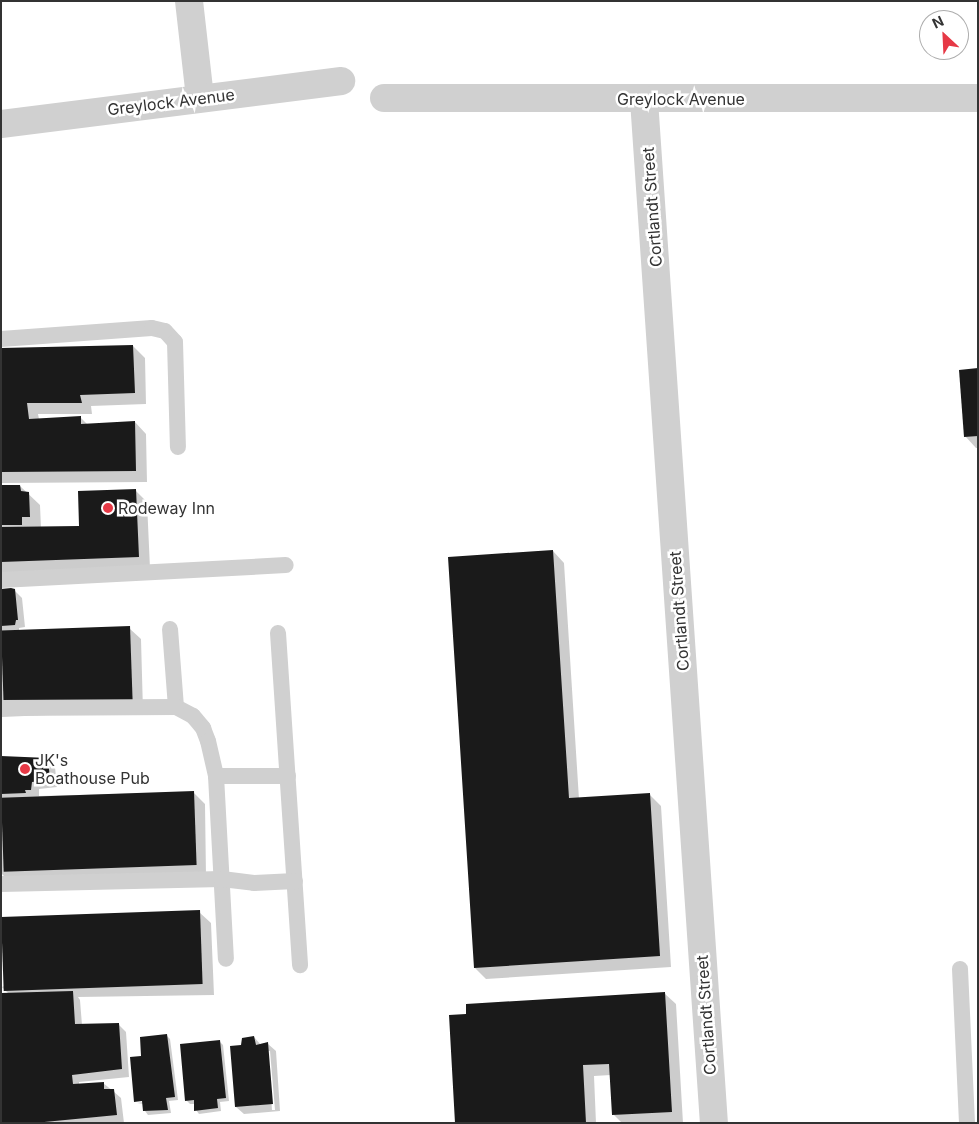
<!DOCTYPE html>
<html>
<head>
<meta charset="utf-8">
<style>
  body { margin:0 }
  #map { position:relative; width:979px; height:1124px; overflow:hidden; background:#fff; font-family:Inter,sans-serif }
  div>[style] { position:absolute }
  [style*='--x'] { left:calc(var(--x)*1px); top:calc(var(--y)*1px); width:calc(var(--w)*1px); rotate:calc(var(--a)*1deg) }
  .shadow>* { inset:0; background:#0003 }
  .building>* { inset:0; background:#1a1a1a; transform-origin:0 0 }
  .lane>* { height:16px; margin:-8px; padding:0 8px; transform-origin:8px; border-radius:8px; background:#d0d0d0 }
  .street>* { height:28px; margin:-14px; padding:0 14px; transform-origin:14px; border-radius:14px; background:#d0d0d0 }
  .dots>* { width:14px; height:14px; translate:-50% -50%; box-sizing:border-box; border:2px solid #fff; border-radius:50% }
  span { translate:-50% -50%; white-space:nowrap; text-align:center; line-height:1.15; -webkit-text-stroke:5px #fff; paint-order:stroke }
  .street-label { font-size:16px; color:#333 }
  .poi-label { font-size:16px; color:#333 }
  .left { translate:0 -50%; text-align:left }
  .frame { position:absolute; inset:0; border:2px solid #333; pointer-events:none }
  .north { position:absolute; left:919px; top:10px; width:50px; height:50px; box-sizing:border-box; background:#fff; border:1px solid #adadad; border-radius:50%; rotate:335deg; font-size:14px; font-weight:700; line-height:20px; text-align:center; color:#333 }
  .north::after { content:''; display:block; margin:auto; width:18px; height:22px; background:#e63946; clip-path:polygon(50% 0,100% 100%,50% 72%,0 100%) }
</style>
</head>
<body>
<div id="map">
  <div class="shadow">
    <i style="clip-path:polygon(133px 346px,145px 358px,146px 404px,91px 406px,92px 414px,38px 414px,39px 419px,80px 417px,88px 425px,135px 422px,146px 434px,147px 482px,1px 483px,1px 350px)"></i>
    <i style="clip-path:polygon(978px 370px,978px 448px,976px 448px,965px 436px)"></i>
    <i style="clip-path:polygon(20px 486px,40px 505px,41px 528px,80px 527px,135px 490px,147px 502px,150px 568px,1px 573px,1px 487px)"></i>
    <i style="clip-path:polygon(553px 551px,564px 563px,579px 799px,649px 794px,661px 806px,671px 967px,486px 979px,475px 968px)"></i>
    <i style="clip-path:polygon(1px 590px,14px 590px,22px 598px,25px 627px,19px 628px,19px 630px,129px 628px,141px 639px,143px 711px,1px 717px)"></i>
    <i style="clip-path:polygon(1px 757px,47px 760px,55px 767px,57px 787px,39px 789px,39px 796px,193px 792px,205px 804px,206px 876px,7px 879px,1px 873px)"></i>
    <i style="clip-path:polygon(199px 912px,211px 923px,214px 995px,78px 997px,80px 1000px,82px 1025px,118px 1024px,126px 1032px,129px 1077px,79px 1082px,79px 1085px,103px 1083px,113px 1091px,121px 1098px,124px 1123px,1px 1123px,9px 994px,2px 987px)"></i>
    <i style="clip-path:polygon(664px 993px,676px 1004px,683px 1123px,622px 1123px,614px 1115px,611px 1075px,594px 1076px,596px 1123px,457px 1123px)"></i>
    <i style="clip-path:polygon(166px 1035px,170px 1039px,178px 1100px,169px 1101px,171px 1113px,148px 1115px,145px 1111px,144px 1104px,137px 1103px,149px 1101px,136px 1101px,142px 1057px)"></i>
    <i style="clip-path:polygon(evenodd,254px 1037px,261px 1045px,268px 1044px,276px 1051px,280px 1111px,244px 1114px,236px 1107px,242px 1047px,254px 1037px,268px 1051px,270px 1051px,275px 1110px,272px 1110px,268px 1051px)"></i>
    <i style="clip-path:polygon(219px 1041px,223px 1045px,229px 1101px,220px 1102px,221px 1111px,199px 1114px,196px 1110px,195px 1104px,190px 1104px,186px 1100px)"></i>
  </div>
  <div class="building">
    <i style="clip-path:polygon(133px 345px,135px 393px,80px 395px,82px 403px,27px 403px,29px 419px,81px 416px,81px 424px,135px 421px,136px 471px,1px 472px,1px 348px)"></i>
    <i style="clip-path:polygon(978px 368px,978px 436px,964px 437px,959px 370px)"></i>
    <i style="clip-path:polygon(1px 485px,20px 485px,21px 491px,29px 492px,30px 517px,22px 517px,22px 525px,1px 525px)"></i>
    <i style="clip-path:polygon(136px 489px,139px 557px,1px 562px,1px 527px,79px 526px,78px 491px)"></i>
    <i style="clip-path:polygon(553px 550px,569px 798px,650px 793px,660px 956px,474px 968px,448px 557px)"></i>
    <i style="clip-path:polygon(11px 588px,15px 589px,18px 620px,16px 620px,15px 625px,1px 626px,1px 589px)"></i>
    <i style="left:130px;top:626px;width:74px;height:129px;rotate:88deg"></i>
    <i style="clip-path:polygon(1px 756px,48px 758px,50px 780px,32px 782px,31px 790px,25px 790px,26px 793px,1px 794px)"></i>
    <i style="left:194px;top:791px;width:74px;height:193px;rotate:88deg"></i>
    <i style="left:200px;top:910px;width:74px;height:199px;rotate:88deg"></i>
    <i style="clip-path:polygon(73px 991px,75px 1024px,119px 1023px,122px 1069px,72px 1075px,73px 1084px,104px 1082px,104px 1089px,114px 1089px,117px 1115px,34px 1123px,1px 1123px,1px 993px)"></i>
    <i style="clip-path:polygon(665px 992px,672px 1112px,612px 1115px,609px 1064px,583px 1065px,586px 1123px,455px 1123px,449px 1015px,466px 1014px,466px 1004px)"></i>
    <i style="clip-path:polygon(167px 1034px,175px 1097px,166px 1098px,168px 1110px,143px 1111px,142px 1101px,134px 1102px,130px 1057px,141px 1056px,140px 1037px)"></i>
    <i style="clip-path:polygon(254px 1036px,256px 1045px,268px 1042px,273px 1104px,235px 1107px,230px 1046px,241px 1045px,242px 1038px)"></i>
    <i style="clip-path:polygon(220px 1040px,226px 1098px,217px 1099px,218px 1108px,194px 1111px,194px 1100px,185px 1101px,180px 1044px)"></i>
  </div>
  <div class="lane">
    <i style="--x:1;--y:339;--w:151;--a:-4.2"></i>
    <i style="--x:152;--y:328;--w:13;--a:13"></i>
    <i style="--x:165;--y:331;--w:15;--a:48"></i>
    <i style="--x:175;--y:342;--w:105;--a:88.4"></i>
    <i style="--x:1;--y:580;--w:285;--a:-3"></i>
    <i style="--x:170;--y:629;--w:78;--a:85.6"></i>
    <i style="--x:176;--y:707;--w:19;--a:28"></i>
    <i style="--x:193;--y:716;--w:16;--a:50"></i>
    <i style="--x:203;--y:728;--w:14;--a:69"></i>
    <i style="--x:208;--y:741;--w:36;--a:77"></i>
    <i style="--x:216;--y:776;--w:183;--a:86.9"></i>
    <i style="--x:278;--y:633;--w:333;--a:86.2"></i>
    <i style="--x:1;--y:708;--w:175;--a:-0.3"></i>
    <i style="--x:216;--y:776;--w:72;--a:0"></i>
    <i style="--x:1;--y:884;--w:221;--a:-1.3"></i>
    <i style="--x:222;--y:879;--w:32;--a:7"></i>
    <i style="--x:254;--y:883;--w:41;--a:-2.8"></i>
    <i style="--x:960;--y:969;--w:154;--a:87.4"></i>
  </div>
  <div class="street">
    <i style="--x:189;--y:1;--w:98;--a:83.5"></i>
    <i style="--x:384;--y:98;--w:594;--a:0"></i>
    <i style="--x:644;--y:100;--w:1025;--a:86.09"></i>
    <i style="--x:1;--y:124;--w:343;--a:-7.2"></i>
  </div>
  <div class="dots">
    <i style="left:108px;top:508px;background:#e63946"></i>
    <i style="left:25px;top:769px;background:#e63946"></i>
  </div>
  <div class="street-label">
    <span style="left:681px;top:99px">Greylock Avenue</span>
    <span style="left:171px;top:102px;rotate:-7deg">Greylock Avenue</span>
    <span style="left:652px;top:207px;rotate:-94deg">Cortlandt Street</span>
    <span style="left:679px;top:611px;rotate:-94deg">Cortlandt Street</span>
    <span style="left:706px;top:1015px;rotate:-94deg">Cortlandt Street</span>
  </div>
  <div class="poi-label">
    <span class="left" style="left:118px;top:508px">Rodeway Inn</span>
    <span class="left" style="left:35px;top:769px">JK's<br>Boathouse Pub</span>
  </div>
  <div class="frame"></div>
  <div class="north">N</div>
</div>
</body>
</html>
